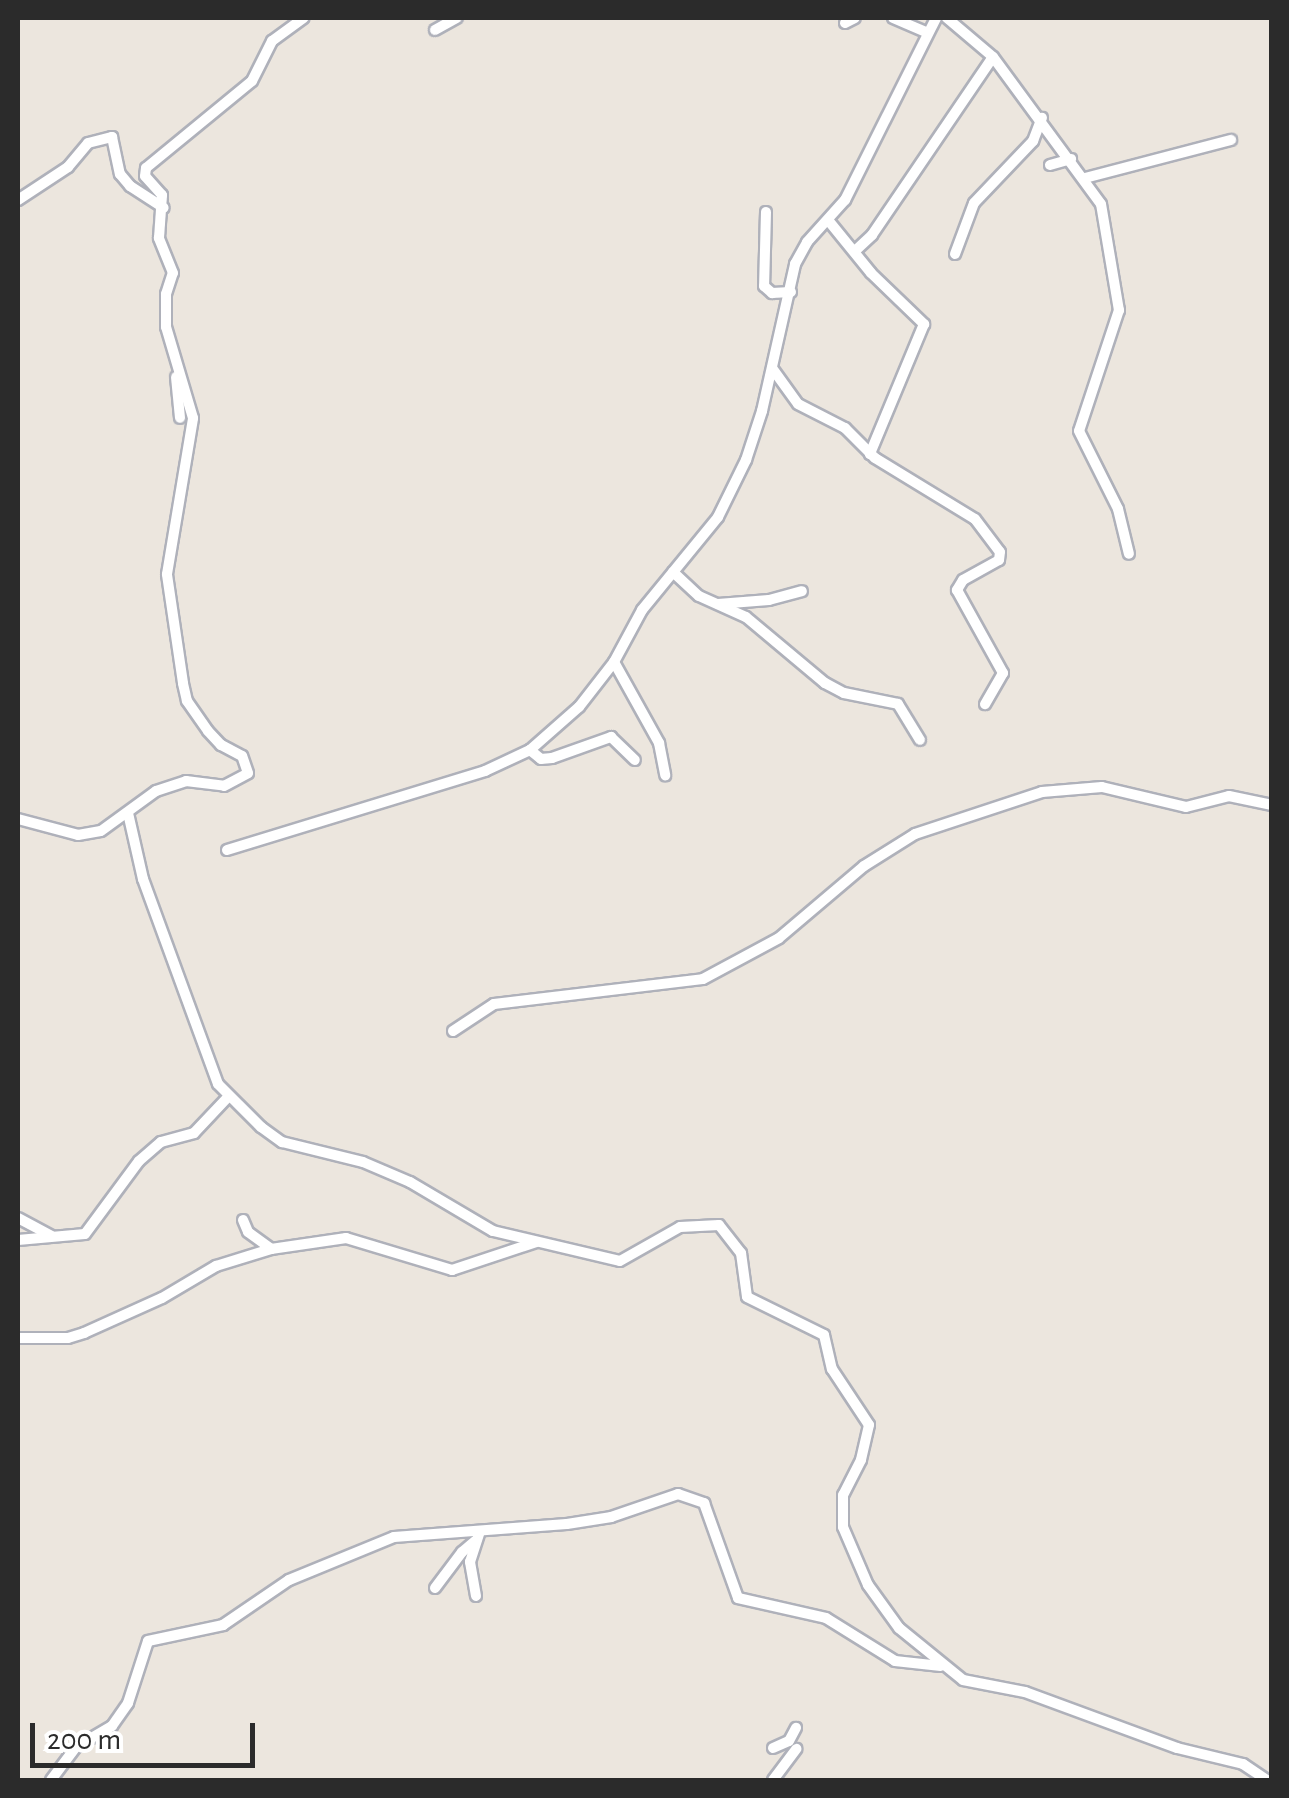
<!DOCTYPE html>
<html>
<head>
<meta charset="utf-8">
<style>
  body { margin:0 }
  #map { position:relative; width:1289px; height:1798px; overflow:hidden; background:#ece6de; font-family:"Alegreya Sans",sans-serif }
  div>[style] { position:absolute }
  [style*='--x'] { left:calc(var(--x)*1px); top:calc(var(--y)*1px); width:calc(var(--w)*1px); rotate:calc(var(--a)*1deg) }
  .roads { filter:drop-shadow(2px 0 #afb1ba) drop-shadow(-2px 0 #afb1ba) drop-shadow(0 2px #afb1ba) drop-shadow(0 -2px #afb1ba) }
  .minor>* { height:10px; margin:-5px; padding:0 5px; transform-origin:5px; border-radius:5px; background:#fff }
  span { translate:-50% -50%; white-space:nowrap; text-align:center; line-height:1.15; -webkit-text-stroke:10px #fff; paint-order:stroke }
  .frame { position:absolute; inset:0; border:20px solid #2b2b2b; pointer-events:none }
  .scale { position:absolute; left:30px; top:1723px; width:225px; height:45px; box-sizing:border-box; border:5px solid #2b2b2b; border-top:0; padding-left:12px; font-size:30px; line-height:35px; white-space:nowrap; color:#2b2b2b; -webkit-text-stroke:8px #fff; paint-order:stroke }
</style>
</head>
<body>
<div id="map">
  <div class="roads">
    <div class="minor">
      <i style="--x:893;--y:18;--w:36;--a:23"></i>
      <i style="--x:947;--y:18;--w:60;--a:40.3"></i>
      <i style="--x:993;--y:57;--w:182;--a:53.7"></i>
      <i style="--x:1101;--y:204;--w:108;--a:80.4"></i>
      <i style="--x:1119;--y:310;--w:127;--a:108.3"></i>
      <i style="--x:1079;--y:431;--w:87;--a:63.4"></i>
      <i style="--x:1118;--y:509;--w:46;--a:76.3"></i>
      <i style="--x:845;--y:23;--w:11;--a:-27"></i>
      <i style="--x:435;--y:30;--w:25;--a:-29"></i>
      <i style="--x:1050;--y:165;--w:22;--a:-16"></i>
      <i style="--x:1085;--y:178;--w:151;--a:-14.6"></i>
      <i style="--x:18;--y:200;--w:60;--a:-33.4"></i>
      <i style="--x:68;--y:167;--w:31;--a:-50"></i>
      <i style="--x:88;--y:143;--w:25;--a:-14"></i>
      <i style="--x:112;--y:137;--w:38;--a:78"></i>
      <i style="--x:120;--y:174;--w:16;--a:50"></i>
      <i style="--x:130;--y:186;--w:40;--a:32.9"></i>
      <i style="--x:766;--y:212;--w:74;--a:91.5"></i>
      <i style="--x:764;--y:286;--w:11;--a:41"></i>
      <i style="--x:772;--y:293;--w:19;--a:-3"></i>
      <i style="--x:828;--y:220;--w:68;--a:50.9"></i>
      <i style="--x:871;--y:273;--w:74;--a:43.9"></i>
      <i style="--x:924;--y:324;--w:141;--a:112.6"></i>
      <i style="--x:856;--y:250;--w:22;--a:-43"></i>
      <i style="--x:872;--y:235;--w:215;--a:-55.8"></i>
      <i style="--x:955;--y:254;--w:54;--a:-69.6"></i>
      <i style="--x:974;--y:203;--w:86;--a:-46.4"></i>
      <i style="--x:1033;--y:141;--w:25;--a:-69"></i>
      <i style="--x:772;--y:368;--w:44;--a:54.2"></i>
      <i style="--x:798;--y:404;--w:53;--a:27.1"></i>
      <i style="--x:845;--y:428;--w:42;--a:45"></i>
      <i style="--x:875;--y:458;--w:117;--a:31.4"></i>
      <i style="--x:975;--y:519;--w:41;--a:52.9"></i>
      <i style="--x:1000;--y:552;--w:8;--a:97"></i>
      <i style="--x:999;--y:560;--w:41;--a:150.9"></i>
      <i style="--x:963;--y:580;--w:12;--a:121"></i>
      <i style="--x:957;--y:590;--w:95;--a:61"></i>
      <i style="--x:1003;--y:673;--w:36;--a:120"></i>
      <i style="--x:176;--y:377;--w:41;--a:84.4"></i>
      <i style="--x:673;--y:572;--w:35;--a:43"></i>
      <i style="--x:699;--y:596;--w:51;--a:24.1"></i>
      <i style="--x:746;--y:617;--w:103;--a:39.9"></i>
      <i style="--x:825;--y:683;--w:21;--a:28"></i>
      <i style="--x:844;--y:693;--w:55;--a:11.5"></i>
      <i style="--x:898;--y:704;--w:42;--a:58.6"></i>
      <i style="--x:718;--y:604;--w:51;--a:-4.5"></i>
      <i style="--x:769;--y:600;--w:34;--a:-15"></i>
      <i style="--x:614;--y:662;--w:93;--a:60.9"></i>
      <i style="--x:659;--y:743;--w:33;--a:79"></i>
      <i style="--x:530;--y:750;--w:14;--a:39"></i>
      <i style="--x:541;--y:759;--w:11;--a:-5"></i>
      <i style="--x:552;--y:758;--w:63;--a:-19.6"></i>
      <i style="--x:611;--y:737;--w:33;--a:44"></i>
      <i style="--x:128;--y:813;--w:68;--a:77.2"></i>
      <i style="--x:143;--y:879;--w:218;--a:69.9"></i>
      <i style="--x:218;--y:1084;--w:61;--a:45"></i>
      <i style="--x:261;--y:1127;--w:26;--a:36"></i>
      <i style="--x:282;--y:1142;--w:83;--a:13.9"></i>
      <i style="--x:363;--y:1162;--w:51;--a:23.1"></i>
      <i style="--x:410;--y:1182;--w:96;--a:30.6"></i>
      <i style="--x:493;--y:1231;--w:130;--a:13.3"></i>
      <i style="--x:620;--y:1261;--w:69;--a:-29.5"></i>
      <i style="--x:680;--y:1227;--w:39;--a:-3"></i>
      <i style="--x:719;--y:1225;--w:36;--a:52"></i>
      <i style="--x:741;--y:1253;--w:44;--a:82.2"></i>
      <i style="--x:747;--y:1297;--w:86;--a:26.3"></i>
      <i style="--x:824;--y:1335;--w:35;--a:77"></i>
      <i style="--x:832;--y:1369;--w:67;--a:56.5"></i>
      <i style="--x:869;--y:1425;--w:36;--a:103"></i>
      <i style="--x:861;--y:1460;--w:39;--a:117"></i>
      <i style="--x:843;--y:1495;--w:32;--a:90"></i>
      <i style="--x:843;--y:1527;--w:63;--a:66.7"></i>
      <i style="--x:868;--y:1585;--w:53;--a:54.2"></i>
      <i style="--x:899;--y:1628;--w:82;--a:39.1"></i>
      <i style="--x:963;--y:1680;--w:63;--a:11"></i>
      <i style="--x:1025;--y:1692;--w:162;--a:20.2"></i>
      <i style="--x:1177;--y:1748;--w:68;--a:13.6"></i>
      <i style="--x:1243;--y:1764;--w:29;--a:34"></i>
      <i style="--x:18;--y:819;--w:62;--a:14.9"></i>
      <i style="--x:78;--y:835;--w:23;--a:-10"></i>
      <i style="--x:101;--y:831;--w:68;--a:-36"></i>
      <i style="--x:156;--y:791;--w:32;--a:-18"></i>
      <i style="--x:186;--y:781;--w:38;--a:7"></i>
      <i style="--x:224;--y:786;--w:27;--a:-28"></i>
      <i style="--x:248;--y:773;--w:18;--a:-109"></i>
      <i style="--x:242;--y:756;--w:24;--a:-152"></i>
      <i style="--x:221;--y:745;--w:19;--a:-133"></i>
      <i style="--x:208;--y:731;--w:37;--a:-125"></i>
      <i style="--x:187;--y:701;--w:18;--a:-103"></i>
      <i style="--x:183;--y:683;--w:110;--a:-98.4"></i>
      <i style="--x:167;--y:574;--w:158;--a:-80.5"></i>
      <i style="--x:193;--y:418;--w:95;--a:-106.5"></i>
      <i style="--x:166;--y:327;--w:33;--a:-90"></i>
      <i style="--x:166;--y:294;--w:22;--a:-72"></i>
      <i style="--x:173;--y:273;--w:38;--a:-112"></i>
      <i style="--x:159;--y:238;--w:43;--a:-86"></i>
      <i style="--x:162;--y:195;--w:25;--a:-132"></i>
      <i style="--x:145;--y:176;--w:8;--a:-83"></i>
      <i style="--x:146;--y:168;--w:137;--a:-39.4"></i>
      <i style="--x:252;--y:81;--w:45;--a:-63.4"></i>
      <i style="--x:272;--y:41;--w:39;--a:-36"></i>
      <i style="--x:227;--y:850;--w:270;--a:-17"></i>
      <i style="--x:485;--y:771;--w:50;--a:-25"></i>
      <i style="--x:530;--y:750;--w:65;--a:-41.3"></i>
      <i style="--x:579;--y:707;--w:57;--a:-52.1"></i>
      <i style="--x:614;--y:662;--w:59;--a:-61.7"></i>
      <i style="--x:642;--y:610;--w:120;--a:-50.7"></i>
      <i style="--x:718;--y:517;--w:64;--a:-63.8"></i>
      <i style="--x:746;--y:460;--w:52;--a:-71.9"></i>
      <i style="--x:762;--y:411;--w:151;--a:-77.3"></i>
      <i style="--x:795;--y:264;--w:25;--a:-61"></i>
      <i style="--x:807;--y:242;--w:57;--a:-47.9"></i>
      <i style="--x:845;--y:200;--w:203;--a:-63.4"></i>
      <i style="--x:453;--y:1031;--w:49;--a:-33.4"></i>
      <i style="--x:494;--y:1004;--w:210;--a:-6.8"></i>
      <i style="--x:703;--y:979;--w:86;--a:-28.3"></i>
      <i style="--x:779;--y:938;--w:111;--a:-40.3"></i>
      <i style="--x:864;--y:866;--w:60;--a:-32.1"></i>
      <i style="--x:915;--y:834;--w:134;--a:-18.3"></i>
      <i style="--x:1042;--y:792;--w:60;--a:-4.8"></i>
      <i style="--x:1102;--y:787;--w:86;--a:13.4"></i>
      <i style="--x:1186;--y:807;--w:44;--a:-14.3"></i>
      <i style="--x:1229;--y:796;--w:44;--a:11.8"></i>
      <i style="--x:18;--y:1218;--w:38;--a:28"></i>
      <i style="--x:243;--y:1220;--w:13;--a:67"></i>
      <i style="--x:248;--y:1232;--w:29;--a:36"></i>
      <i style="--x:18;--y:1240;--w:67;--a:-5.1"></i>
      <i style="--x:85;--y:1234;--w:91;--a:-53.5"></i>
      <i style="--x:139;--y:1161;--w:29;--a:-41"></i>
      <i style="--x:161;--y:1142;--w:34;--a:-15"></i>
      <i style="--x:194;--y:1133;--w:50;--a:-46.6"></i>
      <i style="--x:18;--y:1338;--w:50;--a:0"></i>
      <i style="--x:68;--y:1338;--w:17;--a:-17"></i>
      <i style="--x:84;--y:1333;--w:85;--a:-24.2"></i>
      <i style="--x:162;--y:1298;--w:63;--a:-30.7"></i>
      <i style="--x:216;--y:1266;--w:58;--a:-17.2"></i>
      <i style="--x:271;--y:1249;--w:76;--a:-8.3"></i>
      <i style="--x:346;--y:1238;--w:111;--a:16.8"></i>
      <i style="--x:452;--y:1270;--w:89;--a:-18.4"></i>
      <i style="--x:435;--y:1588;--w:45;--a:-53.1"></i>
      <i style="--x:462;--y:1552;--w:17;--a:-40"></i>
      <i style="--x:476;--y:1596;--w:35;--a:-100"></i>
      <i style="--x:470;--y:1562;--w:32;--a:-72"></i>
      <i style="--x:773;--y:1748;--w:17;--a:-24"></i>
      <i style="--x:789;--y:1741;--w:15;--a:-62"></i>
      <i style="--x:51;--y:1780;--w:41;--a:-52.9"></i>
      <i style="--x:76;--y:1747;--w:42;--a:-30.3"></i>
      <i style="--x:112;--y:1726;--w:28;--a:-55"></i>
      <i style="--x:128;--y:1703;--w:65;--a:-72.1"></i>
      <i style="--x:148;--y:1641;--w:77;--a:-12"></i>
      <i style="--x:223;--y:1625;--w:80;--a:-34.3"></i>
      <i style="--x:289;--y:1580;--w:113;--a:-22.3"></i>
      <i style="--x:394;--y:1537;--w:173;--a:-4.3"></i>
      <i style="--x:567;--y:1524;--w:45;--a:-9"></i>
      <i style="--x:611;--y:1517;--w:71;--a:-18.9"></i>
      <i style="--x:678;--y:1494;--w:28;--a:19"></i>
      <i style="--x:704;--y:1503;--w:101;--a:70.3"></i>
      <i style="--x:738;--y:1598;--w:90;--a:12.8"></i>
      <i style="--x:826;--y:1618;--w:81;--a:31.9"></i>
      <i style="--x:895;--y:1661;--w:46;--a:6.2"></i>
      <i style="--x:773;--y:1780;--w:39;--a:-53"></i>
    </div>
  </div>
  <div class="frame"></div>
  <div class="scale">200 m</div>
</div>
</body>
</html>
